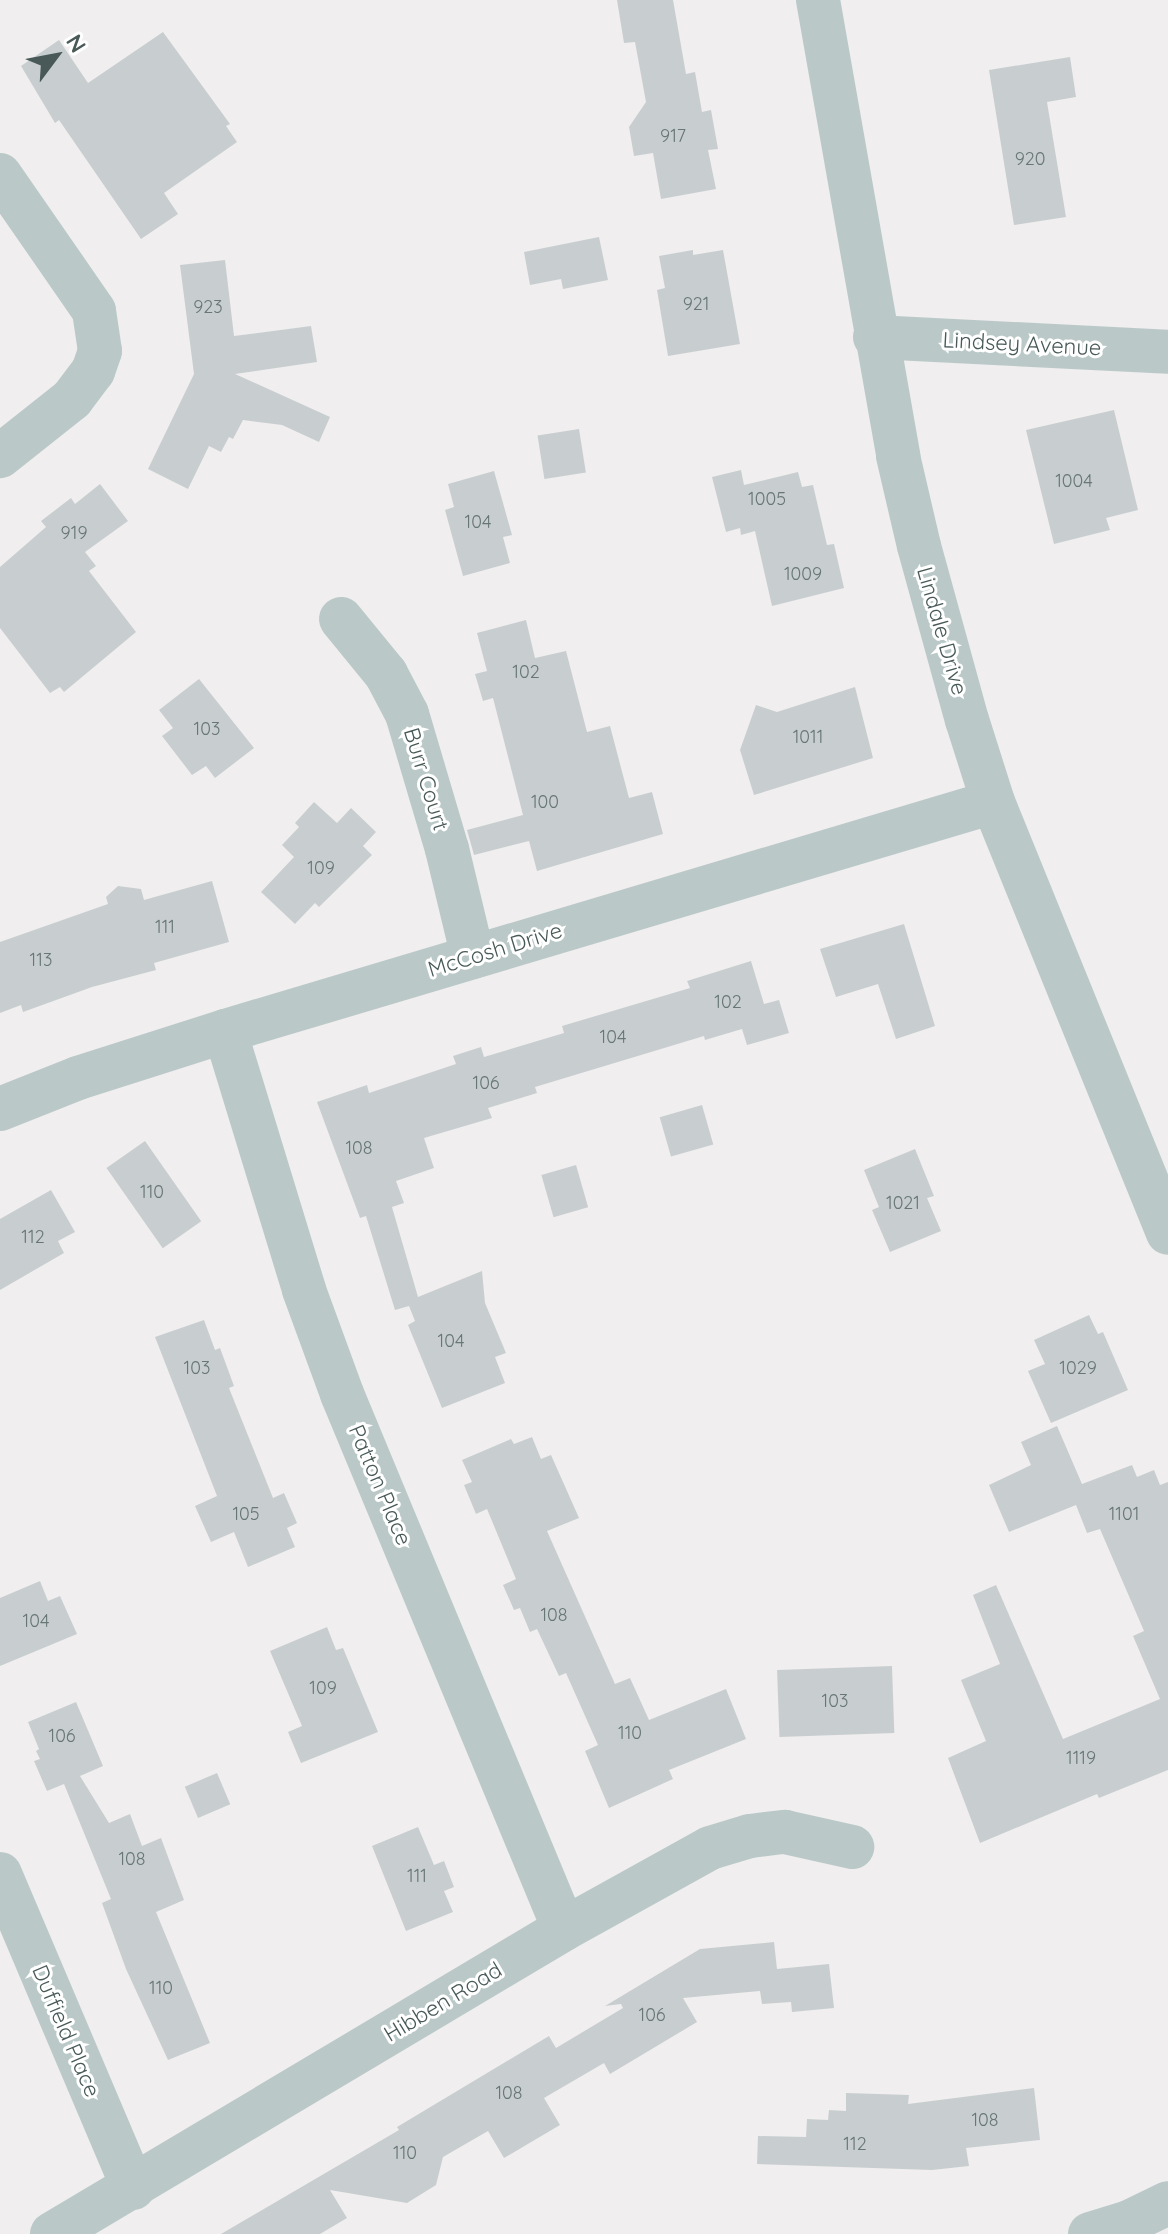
<!DOCTYPE html>
<html>
<head>
<meta charset="utf-8">
<style>
  body { margin:0 }
  #map { position:relative; width:1168px; height:2234px; overflow:hidden; background:#f0eeef; font-family:Quicksand,sans-serif }
  div>[style] { position:absolute }
  [style*='--x'] { left:calc(var(--x)*1px); top:calc(var(--y)*1px); width:calc(var(--w)*1px); rotate:calc(var(--a)*1deg) }
  .building>* { inset:0; background:#c8cecf; transform-origin:0 0 }
  .minor>* { height:44px; margin:-22px; padding:0 22px; transform-origin:22px; border-radius:22px; background:#bac9c8 }
  span { translate:-50% -50%; white-space:nowrap; text-align:center; line-height:1.15; -webkit-text-stroke:6px #fff; paint-order:stroke }
  .number-label { font-size:18px; color:#687676 }
  .number-label span { -webkit-text-stroke-width:0 }
  .street-label { font-size:22px; color:#485958 }
  .north { position:absolute; left:16px; top:16px; width:80px; height:80px; -webkit-text-stroke:6px #fff; paint-order:stroke; rotate:58deg; font-size:22px; font-weight:700; line-height:32px; text-align:center; color:#485958 }
  .north::after { content:''; display:block; margin:auto; width:28px; height:36px; background:#485958; clip-path:polygon(50% 0,100% 100%,50% 72%,0 100%) }
</style>
</head>
<body>
<div id="map">
  <div class="building">
    <i style="clip-path:polygon(617px 0,673px 0,686px 74px,695px 72px,702px 112px,711px 110px,718px 149px,708px 150px,716px 189px,661px 199px,653px 153px,634px 156px,629px 127px,646px 102px,635px 42px,624px 43px)"></i>
    <i style="clip-path:polygon(163px 32px,230px 124px,226px 126px,237px 142px,164px 193px,178px 214px,141px 239px,59px 120px,55px 123px,21px 66px,59px 40px,88px 83px)"></i>
    <i style="clip-path:polygon(1070px 57px,1076px 97px,1047px 102px,1066px 217px,1014px 225px,989px 70px)"></i>
    <i style="clip-path:polygon(599px 237px,608px 280px,563px 289px,561px 279px,530px 285px,524px 252px)"></i>
    <i style="clip-path:polygon(693px 250px,693px 255px,723px 250px,740px 344px,668px 356px,657px 290px,665px 288px,659px 256px)"></i>
    <i style="clip-path:polygon(225px 260px,234px 336px,311px 326px,317px 362px,235px 374px,330px 417px,319px 442px,282px 425px,243px 420px,233px 439px,229px 437px,221px 452px,209px 446px,188px 489px,148px 469px,194px 374px,180px 265px)"></i>
    <i style="clip-path:polygon(1114px 410px,1138px 510px,1106px 518px,1110px 530px,1054px 544px,1026px 430px)"></i>
    <i style="left:579px;top:429px;width:44px;height:42px;rotate:81deg"></i>
    <i style="clip-path:polygon(741px 470px,744px 485px,798px 472px,802px 487px,813px 485px,827px 545px,834px 544px,844px 588px,772px 606px,755px 531px,741px 535px,740px 528px,726px 532px,712px 477px)"></i>
    <i style="clip-path:polygon(494px 471px,512px 535px,503px 537px,510px 563px,463px 576px,445px 510px,454px 507px,448px 484px)"></i>
    <i style="clip-path:polygon(100px 484px,128px 521px,85px 552px,96px 566px,89px 571px,136px 632px,64px 692px,60px 687px,50px 693px,0 628px,0 567px,46px 527px,41px 521px,71px 498px,75px 504px)"></i>
    <i style="clip-path:polygon(526px 620px,535px 658px,566px 651px,587px 732px,610px 726px,629px 798px,652px 792px,663px 834px,537px 871px,529px 841px,474px 855px,467px 830px,523px 815px,493px 698px,483px 701px,475px 674px,487px 671px,477px 633px)"></i>
    <i style="clip-path:polygon(199px 679px,254px 748px,215px 778px,206px 766px,192px 775px,162px 736px,173px 728px,159px 710px)"></i>
    <i style="clip-path:polygon(855px 687px,873px 758px,754px 795px,740px 750px,756px 705px,777px 712px)"></i>
    <i style="clip-path:polygon(314px 802px,337px 823px,351px 808px,376px 832px,363px 846px,372px 855px,319px 907px,315px 903px,295px 924px,261px 892px,294px 857px,282px 845px,299px 827px,295px 823px)"></i>
    <i style="clip-path:polygon(212px 881px,229px 942px,154px 963px,156px 970px,92px 987px,23px 1012px,21px 1005px,0 1013px,0 942px,108px 904px,106px 897px,118px 886px,141px 889px,144px 900px)"></i>
    <i style="clip-path:polygon(904px 924px,935px 1026px,896px 1039px,878px 984px,836px 997px,820px 949px)"></i>
    <i style="clip-path:polygon(751px 961px,764px 1004px,779px 1000px,789px 1033px,747px 1045px,742px 1029px,705px 1040px,704px 1036px,535px 1087px,537px 1093px,488px 1108px,492px 1118px,424px 1138px,434px 1168px,396px 1181px,404px 1203px,392px 1207px,418px 1297px,482px 1271px,485px 1303px,506px 1353px,495px 1357px,505px 1383px,442px 1408px,408px 1325px,415px 1321px,409px 1306px,395px 1310px,366px 1216px,360px 1218px,317px 1102px,367px 1085px,369px 1093px,456px 1064px,453px 1056px,481px 1047px,484px 1057px,564px 1033px,562px 1026px,690px 988px,687px 981px)"></i>
    <i style="left:702px;top:1105px;width:41px;height:44px;rotate:74deg"></i>
    <i style="left:145px;top:1141px;width:98px;height:47px;rotate:55deg"></i>
    <i style="clip-path:polygon(915px 1149px,934px 1196px,927px 1198px,941px 1231px,890px 1252px,872px 1210px,879px 1207px,864px 1170px)"></i>
    <i style="left:576px;top:1165px;width:44px;height:36px;rotate:74deg"></i>
    <i style="clip-path:polygon(51px 1190px,75px 1232px,58px 1241px,64px 1253px,0 1290px,0 1219px)"></i>
    <i style="clip-path:polygon(1089px 1315px,1098px 1334px,1103px 1332px,1128px 1390px,1051px 1423px,1028px 1371px,1045px 1364px,1034px 1340px)"></i>
    <i style="clip-path:polygon(204px 1320px,215px 1350px,220px 1348px,234px 1386px,229px 1388px,273px 1498px,284px 1493px,297px 1523px,287px 1528px,295px 1547px,248px 1567px,234px 1532px,211px 1542px,195px 1506px,217px 1496px,155px 1337px)"></i>
    <i style="clip-path:polygon(1057px 1426px,1082px 1484px,1132px 1465px,1137px 1477px,1154px 1470px,1160px 1485px,1168px 1482px,1168px 1770px,1099px 1798px,1097px 1794px,980px 1843px,948px 1758px,986px 1741px,961px 1680px,1000px 1664px,973px 1595px,996px 1585px,1063px 1739px,1160px 1699px,1133px 1636px,1144px 1631px,1100px 1529px,1087px 1533px,1076px 1505px,1009px 1532px,989px 1485px,1031px 1465px,1021px 1442px)"></i>
    <i style="clip-path:polygon(532px 1437px,541px 1459px,551px 1455px,579px 1518px,547px 1531px,615px 1684px,630px 1678px,649px 1720px,726px 1689px,746px 1739px,669px 1770px,673px 1779px,609px 1808px,585px 1751px,598px 1745px,566px 1673px,559px 1676px,537px 1629px,530px 1632px,520px 1608px,514px 1610px,503px 1585px,516px 1579px,487px 1509px,476px 1514px,464px 1485px,472px 1482px,462px 1460px,511px 1439px,514px 1444px)"></i>
    <i style="clip-path:polygon(40px 1581px,48px 1601px,60px 1596px,77px 1634px,0 1666px,0 1598px)"></i>
    <i style="clip-path:polygon(327px 1627px,336px 1650px,343px 1648px,378px 1732px,301px 1763px,288px 1732px,302px 1726px,270px 1651px)"></i>
    <i style="left:892px;top:1666px;width:67px;height:115px;rotate:88deg"></i>
    <i style="clip-path:polygon(76px 1702px,103px 1766px,80px 1776px,109px 1823px,130px 1814px,142px 1846px,161px 1838px,184px 1900px,156px 1912px,210px 2043px,168px 2060px,126px 1969px,102px 1903px,111px 1899px,64px 1784px,47px 1791px,34px 1761px,40px 1759px,36px 1751px,39px 1749px,28px 1722px)"></i>
    <i style="left:217px;top:1773px;width:34px;height:35px;rotate:67deg"></i>
    <i style="clip-path:polygon(418px 1827px,434px 1865px,444px 1861px,454px 1887px,444px 1891px,453px 1912px,406px 1931px,372px 1846px)"></i>
    <i style="clip-path:polygon(774px 1942px,777px 1969px,829px 1964px,834px 2008px,792px 2012px,791px 2002px,762px 2004px,760px 1991px,683px 1998px,697px 2022px,610px 2074px,604px 2063px,544px 2098px,560px 2125px,504px 2158px,488px 2131px,443px 2157px,436px 2185px,407px 2203px,330px 2190px,347px 2218px,320px 2234px,221px 2234px,399px 2130px,397px 2127px,549px 2036px,556px 2048px,623px 2008px,621px 2004px,605px 2006px,700px 1949px)"></i>
    <i style="clip-path:polygon(1034px 2088px,1040px 2140px,966px 2148px,969px 2166px,932px 2170px,757px 2164px,758px 2136px,806px 2137px,807px 2119px,828px 2120px,829px 2110px,846px 2111px,846px 2093px,909px 2095px,908px 2104px)"></i>
  </div>
  <div class="minor">
    <i style="--x:818;--y:0;--w:463;--a:80"></i>
    <i style="--x:898;--y:456;--w:92;--a:76.9"></i>
    <i style="--x:919;--y:546;--w:180;--a:74.6"></i>
    <i style="--x:967;--y:720;--w:86;--a:72.4"></i>
    <i style="--x:993;--y:802;--w:465;--a:67.9"></i>
    <i style="--x:0;--y:175;--w:165;--a:55.3"></i>
    <i style="--x:94;--y:311;--w:40;--a:81.5"></i>
    <i style="--x:100;--y:351;--w:21;--a:109"></i>
    <i style="--x:93;--y:371;--w:35;--a:127"></i>
    <i style="--x:72;--y:399;--w:92;--a:141.6"></i>
    <i style="--x:875;--y:337;--w:293;--a:2.9"></i>
    <i style="--x:341;--y:619;--w:71;--a:50.7"></i>
    <i style="--x:386;--y:674;--w:45;--a:62.3"></i>
    <i style="--x:407;--y:714;--w:141;--a:73.5"></i>
    <i style="--x:447;--y:849;--w:111;--a:76.5"></i>
    <i style="--x:225;--y:1031;--w:271;--a:73"></i>
    <i style="--x:304;--y:1290;--w:111;--a:69.9"></i>
    <i style="--x:342;--y:1394;--w:579;--a:67.46"></i>
    <i style="--x:0;--y:1109;--w:84;--a:-21.7"></i>
    <i style="--x:78;--y:1078;--w:154;--a:-17.7"></i>
    <i style="--x:225;--y:1031;--w:801;--a:-16.6"></i>
    <i style="--x:0;--y:1874;--w:341;--a:67"></i>
    <i style="--x:52;--y:2234;--w:596;--a:-30.78"></i>
    <i style="--x:564;--y:1929;--w:167;--a:-29"></i>
    <i style="--x:710;--y:1848;--w:42;--a:-16.7"></i>
    <i style="--x:750;--y:1836;--w:35;--a:-7"></i>
    <i style="--x:785;--y:1832;--w:69;--a:12.6"></i>
    <i style="--x:1090;--y:2234;--w:41;--a:-17.1"></i>
    <i style="--x:1129;--y:2222;--w:43;--a:-26"></i>
  </div>
  <div class="number-label">
    <span style="left:673px;top:136px">917</span>
    <span style="left:1030px;top:159px">920</span>
    <span style="left:696px;top:304px">921</span>
    <span style="left:208px;top:307px">923</span>
    <span style="left:1074px;top:481px">1004</span>
    <span style="left:767px;top:499px">1005</span>
    <span style="left:478px;top:522px">104</span>
    <span style="left:74px;top:533px">919</span>
    <span style="left:803px;top:574px">1009</span>
    <span style="left:526px;top:672px">102</span>
    <span style="left:207px;top:729px">103</span>
    <span style="left:808px;top:737px">1011</span>
    <span style="left:545px;top:802px">100</span>
    <span style="left:321px;top:868px">109</span>
    <span style="left:165px;top:927px">111</span>
    <span style="left:41px;top:960px">113</span>
    <span style="left:728px;top:1002px">102</span>
    <span style="left:613px;top:1037px">104</span>
    <span style="left:486px;top:1083px">106</span>
    <span style="left:359px;top:1148px">108</span>
    <span style="left:152px;top:1192px">110</span>
    <span style="left:903px;top:1203px">1021</span>
    <span style="left:33px;top:1237px">112</span>
    <span style="left:451px;top:1341px">104</span>
    <span style="left:197px;top:1368px">103</span>
    <span style="left:1078px;top:1368px">1029</span>
    <span style="left:246px;top:1514px">105</span>
    <span style="left:1124px;top:1514px">1101</span>
    <span style="left:554px;top:1615px">108</span>
    <span style="left:36px;top:1621px">104</span>
    <span style="left:323px;top:1688px">109</span>
    <span style="left:835px;top:1701px">103</span>
    <span style="left:630px;top:1733px">110</span>
    <span style="left:62px;top:1736px">106</span>
    <span style="left:1081px;top:1758px">1119</span>
    <span style="left:132px;top:1859px">108</span>
    <span style="left:417px;top:1876px">111</span>
    <span style="left:161px;top:1988px">110</span>
    <span style="left:652px;top:2015px">106</span>
    <span style="left:509px;top:2093px">108</span>
    <span style="left:985px;top:2120px">108</span>
    <span style="left:855px;top:2144px">112</span>
    <span style="left:405px;top:2153px">110</span>
  </div>
  <div class="street-label">
    <span style="left:1022px;top:344px;rotate:3deg">Lindsey Avenue</span>
    <span style="left:942px;top:631px;rotate:74deg">Lindale Drive</span>
    <span style="left:426px;top:779px;rotate:73deg">Burr Court</span>
    <span style="left:495px;top:950px;rotate:-17deg">McCosh Drive</span>
    <span style="left:380px;top:1485px;rotate:67deg">Patton Place</span>
    <span style="left:443px;top:2002px;rotate:-31deg">Hibben Road</span>
    <span style="left:66px;top:2031px;rotate:67deg">Duffield Place</span>
  </div>
  <div class="north">N</div>
</div>
</body>
</html>
